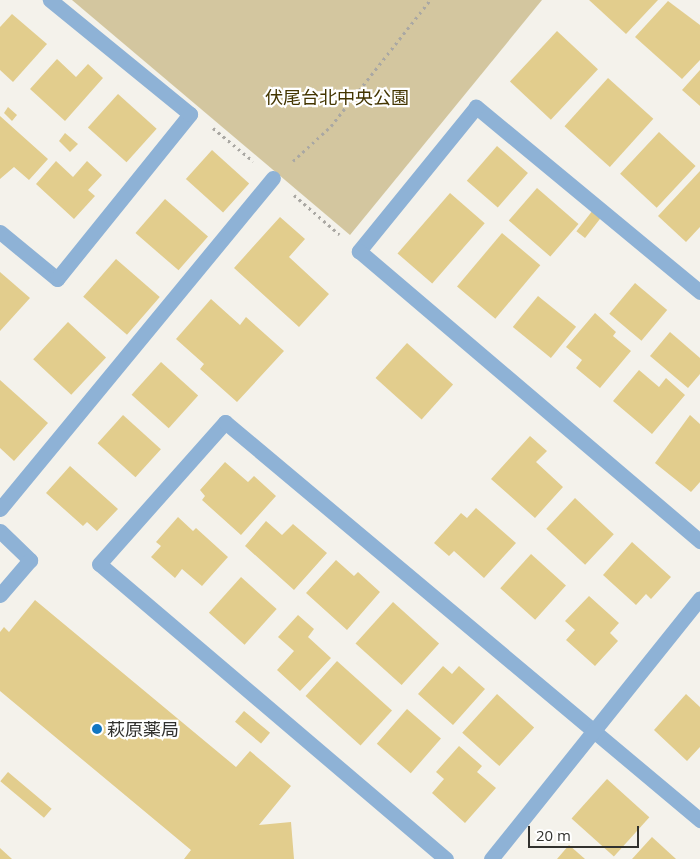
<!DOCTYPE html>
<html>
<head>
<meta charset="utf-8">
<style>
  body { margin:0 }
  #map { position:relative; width:700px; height:859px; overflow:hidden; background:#f4f2eb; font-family:"Open Sans","Noto Sans JP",sans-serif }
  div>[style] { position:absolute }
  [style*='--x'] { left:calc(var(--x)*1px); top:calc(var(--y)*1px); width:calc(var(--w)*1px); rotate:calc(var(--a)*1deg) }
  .green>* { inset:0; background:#d3c69f }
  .building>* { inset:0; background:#e2cd8d; transform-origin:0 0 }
  .path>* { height:3px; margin-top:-1.5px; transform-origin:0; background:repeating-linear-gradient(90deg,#aaa8a3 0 2.5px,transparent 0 6.5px) }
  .minor>* { height:15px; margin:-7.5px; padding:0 7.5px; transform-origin:7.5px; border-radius:7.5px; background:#8eb2d6 }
  .dots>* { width:14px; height:14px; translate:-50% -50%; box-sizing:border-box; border:2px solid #fff; border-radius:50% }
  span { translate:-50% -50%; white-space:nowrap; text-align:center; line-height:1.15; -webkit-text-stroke:4.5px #fff; paint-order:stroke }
  .park-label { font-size:18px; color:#433500 }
  .poi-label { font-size:18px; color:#31312e }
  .left { translate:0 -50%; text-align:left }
  .scale { position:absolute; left:528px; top:826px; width:111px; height:22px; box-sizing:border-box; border:2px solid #31312e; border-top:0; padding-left:6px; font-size:15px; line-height:18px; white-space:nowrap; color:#31312e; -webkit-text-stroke:4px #fff; paint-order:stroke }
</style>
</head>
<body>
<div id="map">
  <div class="green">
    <i style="clip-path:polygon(72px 0,542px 0,350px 235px)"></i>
  </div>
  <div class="building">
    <i style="clip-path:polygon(589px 0,658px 0,626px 34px)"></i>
    <i style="clip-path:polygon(668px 1px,700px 25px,700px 60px,682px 79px,635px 37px)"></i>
    <i style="clip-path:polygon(12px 14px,47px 44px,13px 82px,0 70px,0 27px)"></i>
    <i style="left:557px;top:31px;width:56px;height:69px;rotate:43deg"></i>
    <i style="clip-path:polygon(57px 59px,76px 77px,88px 64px,103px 78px,65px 121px,30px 89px)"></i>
    <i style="clip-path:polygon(700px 70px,700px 106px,682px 90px)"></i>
    <i style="left:608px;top:78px;width:61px;height:65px;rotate:42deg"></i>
    <i style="left:118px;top:94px;width:52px;height:45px;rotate:42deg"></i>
    <i style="clip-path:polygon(8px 107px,17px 115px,12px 121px,4px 113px)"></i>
    <i style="clip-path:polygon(0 116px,48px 159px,29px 180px,14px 167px,0 179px)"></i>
    <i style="left:659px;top:132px;width:50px;height:57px;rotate:43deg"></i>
    <i style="clip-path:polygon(65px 133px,78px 144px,70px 152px,59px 141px)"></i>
    <i style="left:497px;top:146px;width:41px;height:46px;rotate:41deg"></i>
    <i style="left:212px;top:150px;width:50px;height:39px;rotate:42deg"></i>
    <i style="clip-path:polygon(56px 161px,73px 177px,87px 161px,102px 175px,88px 190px,95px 196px,74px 219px,36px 184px)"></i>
    <i style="clip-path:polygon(700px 171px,700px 227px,686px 242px,658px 216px)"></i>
    <i style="left:537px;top:188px;width:55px;height:43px;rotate:41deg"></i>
    <i style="left:450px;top:193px;width:46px;height:80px;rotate:41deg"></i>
    <i style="left:165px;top:199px;width:57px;height:45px;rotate:41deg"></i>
    <i style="left:593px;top:210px;width:11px;height:27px;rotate:38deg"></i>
    <i style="clip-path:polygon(280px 217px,305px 239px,289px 257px,329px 294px,299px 327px,234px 268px)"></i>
    <i style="left:502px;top:233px;width:50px;height:70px;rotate:40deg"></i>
    <i style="left:116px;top:259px;width:58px;height:50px;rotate:41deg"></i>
    <i style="clip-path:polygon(0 272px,30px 298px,0 331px)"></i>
    <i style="left:635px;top:283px;width:42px;height:40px;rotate:40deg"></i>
    <i style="left:538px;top:296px;width:49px;height:40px;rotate:39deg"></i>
    <i style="clip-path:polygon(211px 299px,240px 325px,246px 317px,284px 351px,237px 402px,200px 369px,204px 364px,176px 339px)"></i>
    <i style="clip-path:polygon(595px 313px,616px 332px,613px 336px,631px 351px,600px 388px,576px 368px,582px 360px,566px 347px)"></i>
    <i style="left:68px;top:322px;width:52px;height:51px;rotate:43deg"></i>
    <i style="clip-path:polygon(670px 332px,700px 358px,700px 374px,688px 388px,650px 356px)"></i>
    <i style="left:407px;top:343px;width:62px;height:47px;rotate:42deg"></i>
    <i style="left:161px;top:362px;width:50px;height:44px;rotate:42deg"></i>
    <i style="clip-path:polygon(639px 370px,659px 387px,666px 378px,685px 395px,652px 434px,613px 401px)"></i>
    <i style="clip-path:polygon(0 380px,48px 423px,14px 461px,0 448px)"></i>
    <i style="left:123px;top:415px;width:51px;height:38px;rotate:42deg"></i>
    <i style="clip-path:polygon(690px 415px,700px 424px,700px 482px,691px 492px,655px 463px)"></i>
    <i style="clip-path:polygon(530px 436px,547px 451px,536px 462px,563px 487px,535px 518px,491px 479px)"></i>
    <i style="clip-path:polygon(225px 462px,248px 482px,254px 476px,276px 496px,241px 535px,202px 500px,205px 496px,200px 490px)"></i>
    <i style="clip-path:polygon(70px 466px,118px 509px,97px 531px,87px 522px,83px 526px,46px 493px)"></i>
    <i style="left:575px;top:498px;width:53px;height:42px;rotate:43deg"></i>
    <i style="clip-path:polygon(476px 508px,516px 543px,484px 578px,454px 551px,449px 556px,434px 543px,461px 513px,467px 518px)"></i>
    <i style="clip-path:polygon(178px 517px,193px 531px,196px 528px,228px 557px,202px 586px,182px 569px,175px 578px,151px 557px,161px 546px,156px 542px)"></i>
    <i style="clip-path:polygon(266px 521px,282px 535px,293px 524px,327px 553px,294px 590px,245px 546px)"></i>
    <i style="clip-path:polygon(632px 542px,671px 577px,651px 599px,646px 594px,636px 605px,603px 575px)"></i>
    <i style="left:531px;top:554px;width:47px;height:46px;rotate:42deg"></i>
    <i style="clip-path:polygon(336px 560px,354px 576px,358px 572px,380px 592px,347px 630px,306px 593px)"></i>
    <i style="left:241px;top:577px;width:48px;height:48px;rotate:42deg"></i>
    <i style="clip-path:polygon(589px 596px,619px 623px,610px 633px,618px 641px,595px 666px,566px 640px,575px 630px,565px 621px)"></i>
    <i style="clip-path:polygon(35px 600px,236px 767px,250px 751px,291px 786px,259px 825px,291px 822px,294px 859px,184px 859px,191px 850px,0 691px,0 632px,4px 627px,9px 632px)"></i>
    <i style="left:393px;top:602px;width:62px;height:56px;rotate:42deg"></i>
    <i style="clip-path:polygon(298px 615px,314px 629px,308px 637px,331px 658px,300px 691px,277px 670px,294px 651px,278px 637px)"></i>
    <i style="left:337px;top:661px;width:74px;height:47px;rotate:42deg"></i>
    <i style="clip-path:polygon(443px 666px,452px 674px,459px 666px,485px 689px,453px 725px,418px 694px)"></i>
    <i style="left:497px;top:694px;width:50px;height:52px;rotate:42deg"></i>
    <i style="clip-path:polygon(686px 694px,700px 707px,700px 747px,687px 761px,654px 730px)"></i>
    <i style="left:407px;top:709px;width:45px;height:46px;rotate:41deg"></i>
    <i style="left:244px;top:711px;width:34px;height:14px;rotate:40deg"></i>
    <i style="clip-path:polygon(459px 746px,482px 766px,477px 772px,496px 788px,465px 823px,432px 793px,444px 779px,436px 772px)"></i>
    <i style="left:8px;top:772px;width:57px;height:12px;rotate:40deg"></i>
    <i style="left:607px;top:779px;width:57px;height:53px;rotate:42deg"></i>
    <i style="clip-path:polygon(652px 837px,676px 859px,632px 859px)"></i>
    <i style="clip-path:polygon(569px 845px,585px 859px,557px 859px)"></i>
    <i style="clip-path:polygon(0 848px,12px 859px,0 859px)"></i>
  </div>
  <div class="path">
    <i style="--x:213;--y:128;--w:52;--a:39.5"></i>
    <i style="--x:293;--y:161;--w:52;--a:-42.6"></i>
    <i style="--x:331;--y:126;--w:160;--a:-51.8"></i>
    <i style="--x:294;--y:195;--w:60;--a:40.9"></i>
  </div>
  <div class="minor">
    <i style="--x:0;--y:232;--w:74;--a:39.5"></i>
    <i style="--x:57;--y:279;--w:212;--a:-51.1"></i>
    <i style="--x:190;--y:114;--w:181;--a:-140.8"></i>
    <i style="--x:700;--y:292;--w:291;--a:-140.4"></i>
    <i style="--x:476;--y:107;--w:186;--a:129.1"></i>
    <i style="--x:359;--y:251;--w:448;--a:40.4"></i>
    <i style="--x:0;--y:509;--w:429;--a:-50.5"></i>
    <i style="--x:0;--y:531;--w:42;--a:44"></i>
    <i style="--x:30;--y:560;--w:46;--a:130.6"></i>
    <i style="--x:446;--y:859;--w:455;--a:-139.6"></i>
    <i style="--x:99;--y:564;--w:190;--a:-48.4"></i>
    <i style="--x:225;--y:422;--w:620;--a:39.96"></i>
    <i style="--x:491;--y:859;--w:334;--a:-51.3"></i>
  </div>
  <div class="dots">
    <i style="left:97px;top:729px;background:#1176c2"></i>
  </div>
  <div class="park-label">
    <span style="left:337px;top:97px">伏尾台北中央公園</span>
  </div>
  <div class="poi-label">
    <span class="left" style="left:107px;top:729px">萩原薬局</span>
  </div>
  <div class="scale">20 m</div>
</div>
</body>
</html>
